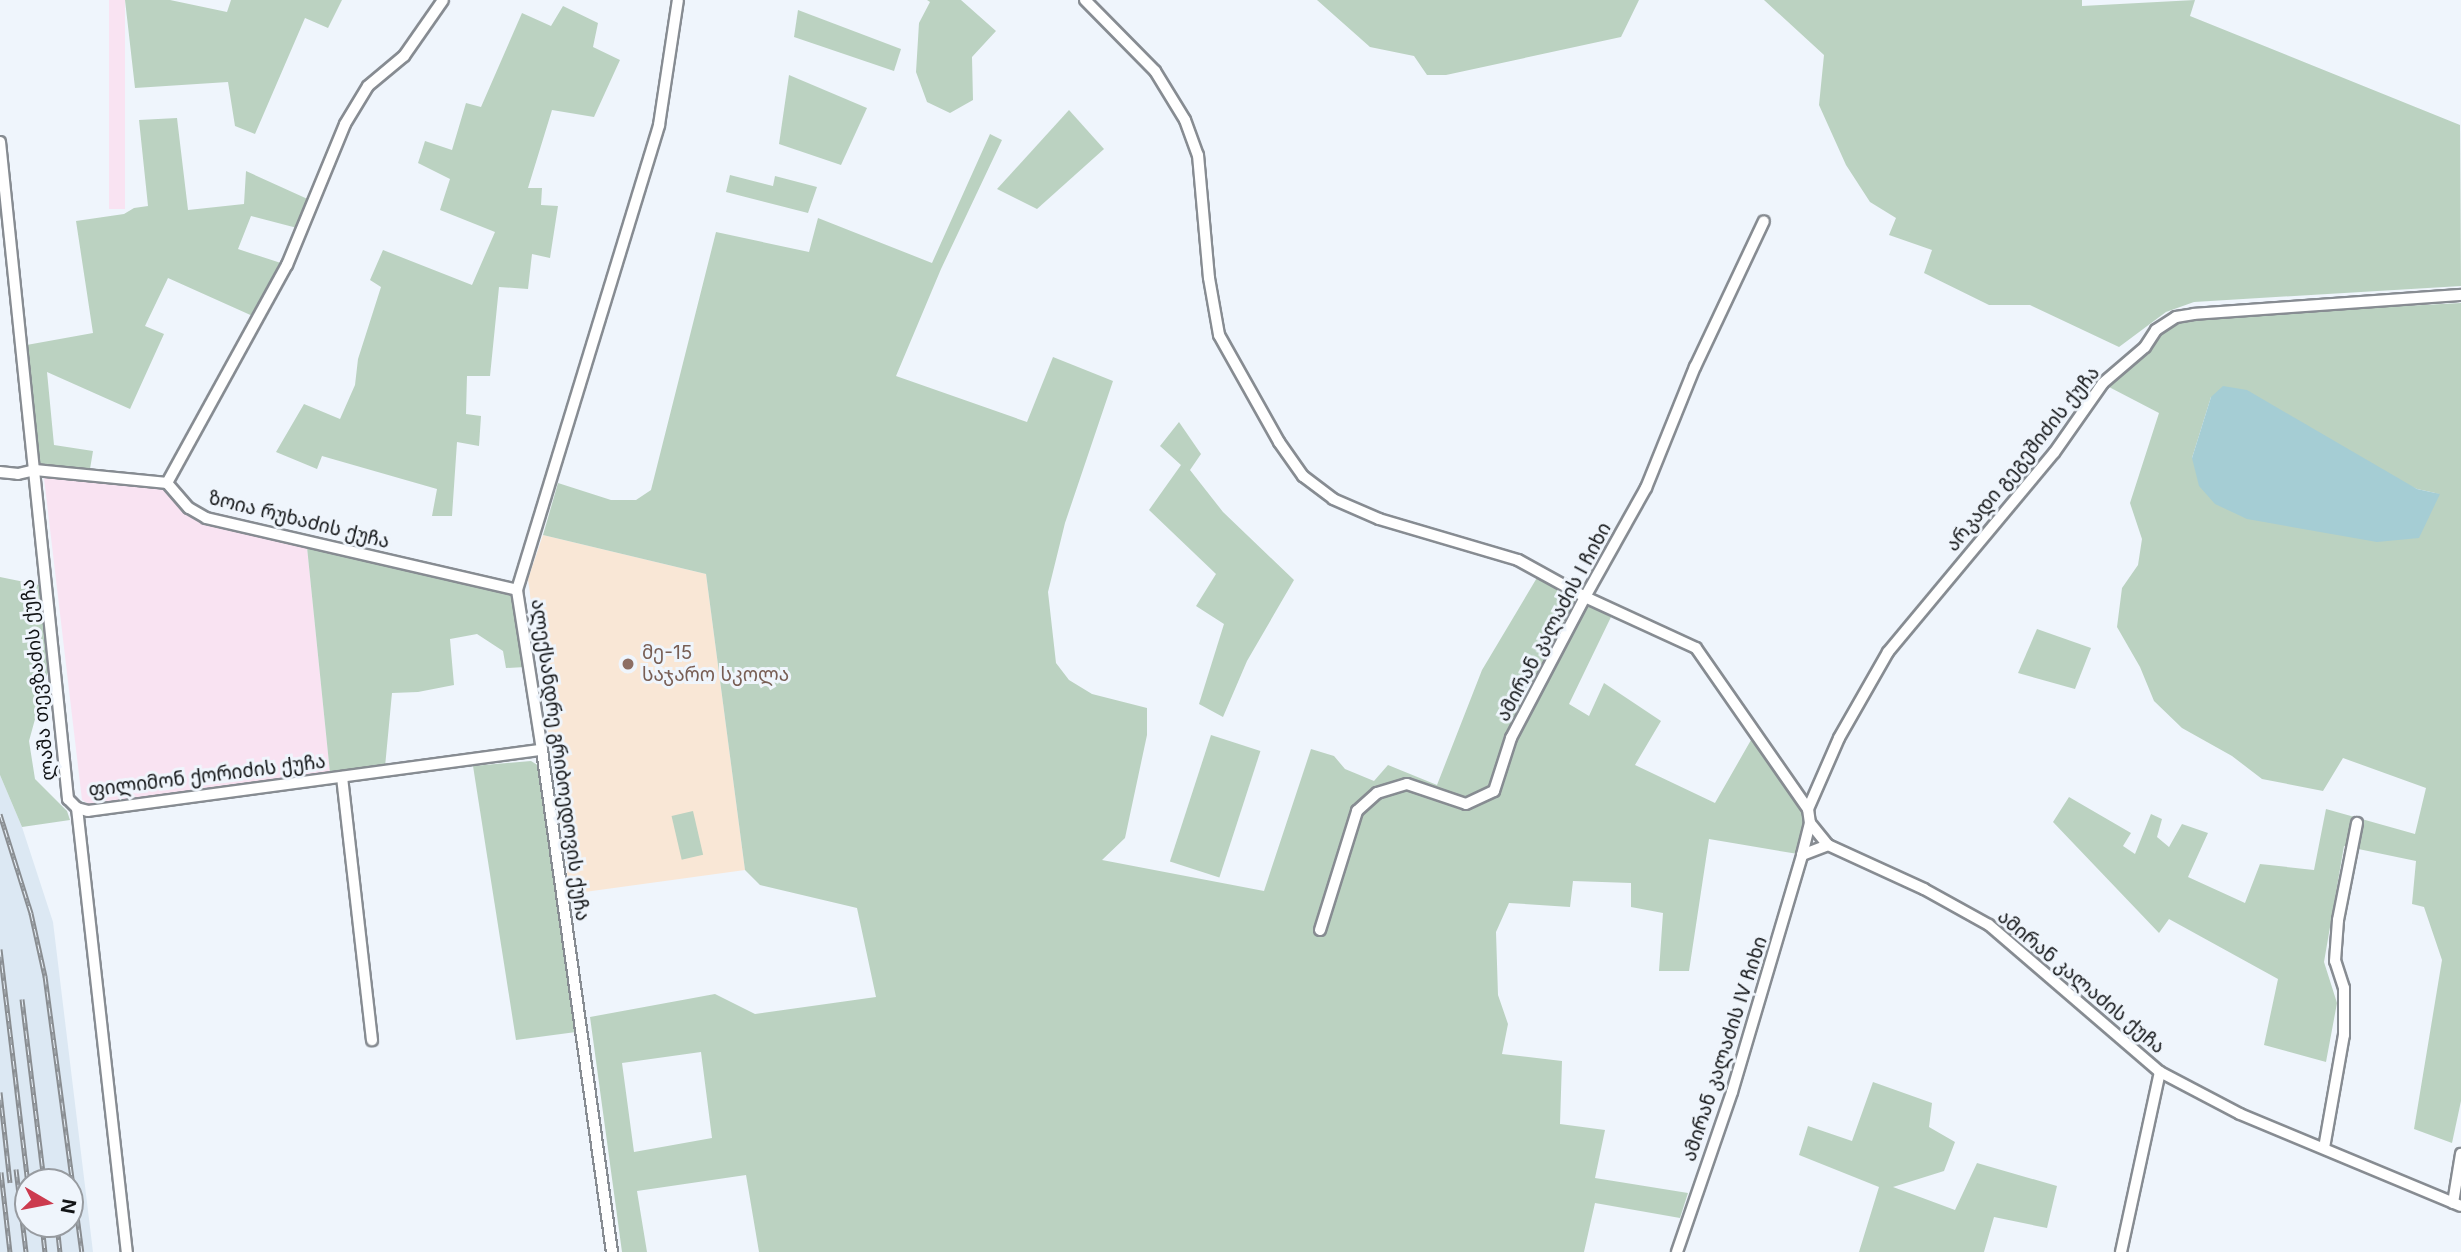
<!DOCTYPE html>
<html>
<head>
<meta charset="utf-8">
<style>
  body { margin:0 }
  #map { position:relative; width:2461px; height:1252px; overflow:hidden; background:#eff5fc; font-family:Inter,"Noto Sans Georgian",sans-serif }
  div>[style] { position:absolute }
  [style*='--x'] { left:calc(var(--x)*1px); top:calc(var(--y)*1px); width:calc(var(--w)*1px); rotate:calc(var(--a)*1deg) }
  .built>* { inset:0; background:#dce8f3 }
  .industrial>* { inset:0; background:#f9e3f2; transform-origin:0 0 }
  .education>* { inset:0; background:#f9e7d6 }
  .green>* { inset:0; background:#bbd2c1; transform-origin:0 0 }
  .water>* { inset:0; background:#a5cdd4 }
  .roads { filter:drop-shadow(2px 0 #878c92) drop-shadow(-2px 0 #878c92) drop-shadow(0 2px #878c92) drop-shadow(0 -2px #878c92) }
  .minor>* { height:10px; margin:-5px; padding:0 5px; transform-origin:5px; border-radius:5px; background:#fff }
  .rail>* { height:5px; margin-top:-2.5px; transform-origin:0; background:repeating-linear-gradient(90deg,#eff5fc 0 8px,#898d91 0 16px); box-sizing:border-box; border-block:2px solid #898d91 }
  .dots>* { width:19px; height:19px; translate:-50% -50%; box-sizing:border-box; border:4px solid #eff5fc; border-radius:50% }
  span { translate:-50% -50%; white-space:nowrap; text-align:center; line-height:1.15; -webkit-text-stroke:6px #eff5fc; paint-order:stroke }
  .street-label { font-size:19px; color:#121416 }
  .education-label { font-size:19px; color:#785e54 }
  .left { translate:0 -50%; text-align:left }
  .north { position:absolute; left:14px; top:1168px; width:70px; height:70px; box-sizing:border-box; background:#eff5fc; border:2px solid #979ba0; border-radius:50%; rotate:100deg; font-size:19px; font-weight:700; line-height:28px; text-align:center; color:#121416 }
  .north::after { content:''; display:block; margin:auto; width:24px; height:32px; background:#cc3b4f; clip-path:polygon(50% 0,100% 100%,50% 72%,0 100%) }
</style>
</head>
<body>
<div id="map">
  <div class="built">
    <i style="clip-path:polygon(evenodd,0 775px,22px 827px,53px 922px,93px 1252px,0 1252px,0 775px,28px 1182px,70px 1182px,70px 1224px,28px 1224px,28px 1182px)"></i>
  </div>
  <div class="industrial">
    <i style="left:109px;top:0;width:16px;height:209px"></i>
    <i style="clip-path:polygon(44px 478px,167px 489px,187px 515px,205px 524px,307px 547px,330px 773px,89px 804px,82px 800px)"></i>
  </div>
  <div class="education">
    <i style="clip-path:polygon(543px 535px,706px 574px,745px 870px,570px 894px,528px 579px)"></i>
  </div>
  <div class="green">
    <i style="clip-path:polygon(125px 0,170px 0,227px 12px,231px 0,342px 0,328px 28px,305px 18px,255px 134px,235px 126px,228px 82px,135px 88px)"></i>
    <i style="clip-path:polygon(927px 0,961px 0,996px 31px,972px 57px,973px 100px,950px 113px,927px 102px,916px 72px,919px 23px,930px 2px)"></i>
    <i style="clip-path:polygon(1317px 0,1639px 0,1621px 37px,1446px 75px,1427px 75px,1414px 56px,1370px 47px)"></i>
    <i style="clip-path:polygon(1764px 0,2082px 0,2082px 6px,2195px 0,2190px 16px,2460px 125px,2461px 286px,2194px 302px,2166px 312px,2119px 347px,2030px 305px,1989px 305px,1924px 273px,1932px 250px,1889px 235px,1896px 218px,1870px 202px,1846px 165px,1819px 105px,1824px 55px)"></i>
    <i style="clip-path:polygon(563px 6px,598px 23px,593px 47px,620px 60px,594px 117px,552px 110px,528px 188px,542px 188px,541px 205px,558px 206px,550px 258px,532px 254px,528px 289px,499px 287px,490px 376px,467px 376px,466px 414px,481px 416px,479px 446px,457px 442px,452px 516px,432px 516px,437px 489px,322px 456px,317px 469px,276px 452px,304px 404px,340px 419px,355px 385px,358px 359px,381px 287px,370px 280px,383px 250px,472px 285px,495px 232px,440px 210px,450px 179px,418px 163px,425px 141px,452px 150px,466px 103px,481px 107px,522px 13px,551px 26px)"></i>
    <i style="clip-path:polygon(798px 10px,901px 49px,894px 71px,794px 37px)"></i>
    <i style="clip-path:polygon(789px 75px,867px 108px,841px 165px,779px 144px)"></i>
    <i style="clip-path:polygon(1069px 110px,1104px 149px,1037px 209px,997px 189px)"></i>
    <i style="clip-path:polygon(177px 118px,188px 210px,244px 204px,246px 171px,312px 201px,301px 229px,251px 216px,238px 249px,287px 265px,257px 318px,168px 278px,145px 326px,164px 334px,130px 409px,47px 372px,54px 445px,93px 451px,89px 475px,35px 470px,21px 346px,93px 333px,76px 221px,124px 214px,134px 208px,148px 206px,139px 120px)"></i>
    <i style="clip-path:polygon(evenodd,990px 134px,1002px 140px,941px 269px,896px 376px,1027px 422px,1053px 357px,1113px 381px,1065px 523px,1048px 592px,1056px 663px,1069px 680px,1092px 694px,1147px 708px,1147px 735px,1125px 838px,1102px 860px,1264px 891px,1311px 749px,1334px 756px,1345px 769px,1374px 781px,1388px 765px,1437px 785px,1482px 670px,1538px 576px,1611px 617px,1569px 704px,1589px 716px,1604px 683px,1661px 721px,1635px 765px,1715px 803px,1751px 740px,1792px 794px,1805px 818px,1798px 854px,1709px 839px,1689px 971px,1659px 971px,1663px 913px,1631px 907px,1631px 883px,1573px 881px,1570px 907px,1509px 903px,1496px 932px,1498px 995px,1508px 1024px,1502px 1054px,1562px 1061px,1560px 1124px,1605px 1130px,1595px 1178px,1688px 1193px,1680px 1218px,1595px 1203px,1584px 1252px,759px 1252px,746px 1175px,637px 1191px,647px 1252px,622px 1252px,590px 1017px,715px 994px,755px 1014px,876px 997px,857px 908px,760px 885px,745px 870px,706px 574px,543px 535px,558px 483px,611px 500px,636px 500px,651px 490px,716px 232px,809px 252px,818px 218px,932px 263px,990px 134px,701px 1052px,712px 1138px,634px 1152px,622px 1063px,701px 1052px)"></i>
    <i style="clip-path:polygon(730px 175px,773px 186px,775px 176px,817px 187px,808px 213px,726px 192px)"></i>
    <i style="clip-path:polygon(evenodd,2461px 303px,2461px 1101px,2452px 1143px,2414px 1129px,2442px 960px,2424px 907px,2412px 904px,2416px 861px,2344px 846px,2324px 962px,2337px 1003px,2326px 1062px,2264px 1045px,2278px 979px,2169px 919px,2159px 933px,2053px 822px,2069px 797px,2131px 833px,2123px 846px,2135px 854px,2151px 814px,2162px 819px,2157px 837px,2169px 847px,2182px 824px,2208px 833px,2188px 877px,2245px 903px,2260px 864px,2314px 870px,2326px 809px,2415px 834px,2426px 788px,2343px 758px,2323px 791px,2262px 779px,2232px 756px,2182px 728px,2154px 701px,2140px 667px,2117px 627px,2122px 588px,2138px 565px,2142px 539px,2130px 503px,2159px 413px,2109px 387px,2147px 353px,2161px 331px,2173px 323px,2229px 315px,2461px 303px,2211px 397px,2417px 489px,2440px 494px,2192px 458px,2211px 397px)"></i>
    <i style="clip-path:polygon(1179px 422px,1201px 454px,1190px 470px,1223px 512px,1294px 580px,1247px 661px,1223px 717px,1199px 704px,1224px 624px,1196px 606px,1216px 574px,1149px 510px,1181px 465px,1160px 446px)"></i>
    <i style="clip-path:polygon(307px 547px,513px 594px,525px 667px,506px 668px,503px 651px,477px 634px,450px 639px,454px 685px,418px 692px,392px 693px,385px 767px,330px 773px)"></i>
    <i style="clip-path:polygon(0 577px,39px 585px,48px 672px,29px 741px,35px 779px,67px 811px,70px 820px,22px 827px,0 775px)"></i>
    <i style="clip-path:polygon(2037px 629px,2091px 648px,2075px 689px,2018px 673px)"></i>
    <i style="left:1211px;top:735px;width:52px;height:133px;rotate:18deg"></i>
    <i style="clip-path:polygon(531px 761px,539px 766px,576px 1032px,516px 1040px,473px 766px)"></i>
    <i style="left:693px;top:811px;width:45px;height:22px;rotate:77deg"></i>
    <i style="clip-path:polygon(1873px 1082px,1932px 1103px,1929px 1127px,1955px 1142px,1944px 1171px,1893px 1187px,1955px 1210px,1977px 1163px,2057px 1186px,2047px 1228px,1994px 1217px,1984px 1252px,1859px 1252px,1879px 1187px,1799px 1155px,1808px 1126px,1852px 1141px)"></i>
  </div>
  <div class="water">
    <i style="clip-path:polygon(2223px 386px,2247px 390px,2417px 489px,2440px 494px,2419px 538px,2377px 542px,2247px 519px,2215px 504px,2199px 486px,2192px 458px,2211px 397px)"></i>
  </div>
  <div class="roads">
    <div class="minor">
      <i style="--x:1085;--y:0;--w:100;--a:45.4"></i>
      <i style="--x:1155;--y:71;--w:57;--a:58.5"></i>
      <i style="--x:1185;--y:120;--w:37;--a:70"></i>
      <i style="--x:1198;--y:155;--w:123;--a:84.9"></i>
      <i style="--x:1209;--y:278;--w:58;--a:80"></i>
      <i style="--x:1219;--y:335;--w:123;--a:60.7"></i>
      <i style="--x:1279;--y:442;--w:42;--a:54.8"></i>
      <i style="--x:1303;--y:476;--w:38;--a:37"></i>
      <i style="--x:1333;--y:499;--w:50;--a:23.5"></i>
      <i style="--x:1379;--y:519;--w:145;--a:16.4"></i>
      <i style="--x:1518;--y:560;--w:77;--a:28.9"></i>
      <i style="--x:1585;--y:597;--w:122;--a:24.7"></i>
      <i style="--x:1696;--y:648;--w:196;--a:55.2"></i>
      <i style="--x:1808;--y:809;--w:14;--a:82"></i>
      <i style="--x:1810;--y:823;--w:28;--a:51"></i>
      <i style="--x:1828;--y:845;--w:106;--a:24.6"></i>
      <i style="--x:1924;--y:889;--w:74;--a:29"></i>
      <i style="--x:1989;--y:925;--w:225;--a:40.7"></i>
      <i style="--x:2160;--y:1072;--w:90;--a:27.7"></i>
      <i style="--x:2240;--y:1114;--w:239;--a:22.6"></i>
      <i style="--x:0;--y:142;--w:661;--a:84.09"></i>
      <i style="--x:68;--y:799;--w:13;--a:45"></i>
      <i style="--x:77;--y:808;--w:447;--a:83.6"></i>
      <i style="--x:0;--y:472;--w:18;--a:6"></i>
      <i style="--x:18;--y:474;--w:17;--a:-13"></i>
      <i style="--x:35;--y:470;--w:133;--a:5.6"></i>
      <i style="--x:167;--y:483;--w:33;--a:49"></i>
      <i style="--x:189;--y:508;--w:20;--a:30"></i>
      <i style="--x:206;--y:518;--w:319;--a:13"></i>
      <i style="--x:167;--y:483;--w:249;--a:-61.2"></i>
      <i style="--x:287;--y:265;--w:152;--a:-67.6"></i>
      <i style="--x:345;--y:124;--w:44;--a:-58.8"></i>
      <i style="--x:368;--y:86;--w:47;--a:-39.8"></i>
      <i style="--x:404;--y:56;--w:68;--a:-55.1"></i>
      <i style="--x:342;--y:777;--w:265;--a:83.5"></i>
      <i style="--x:77;--y:808;--w:11;--a:15"></i>
      <i style="--x:88;--y:811;--w:458;--a:-7.7"></i>
      <i style="--x:1808;--y:809;--w:77;--a:-66.4"></i>
      <i style="--x:1839;--y:738;--w:99;--a:-60.3"></i>
      <i style="--x:1888;--y:652;--w:259;--a:-50.2"></i>
      <i style="--x:2054;--y:453;--w:85;--a:-55"></i>
      <i style="--x:2103;--y:383;--w:55;--a:-40.6"></i>
      <i style="--x:2145;--y:347;--w:20;--a:-57"></i>
      <i style="--x:2156;--y:330;--w:24;--a:-33"></i>
      <i style="--x:2176;--y:317;--w:18;--a:-9"></i>
      <i style="--x:2194;--y:314;--w:268;--a:-4.1"></i>
      <i style="--x:1802;--y:855;--w:33;--a:-76"></i>
      <i style="--x:1320;--y:930;--w:125;--a:-72.7"></i>
      <i style="--x:1357;--y:811;--w:27;--a:-42"></i>
      <i style="--x:1377;--y:793;--w:31;--a:-17"></i>
      <i style="--x:1407;--y:784;--w:62;--a:18.7"></i>
      <i style="--x:1466;--y:804;--w:31;--a:-25"></i>
      <i style="--x:1494;--y:791;--w:56;--a:-72.2"></i>
      <i style="--x:1511;--y:738;--w:159;--a:-62.3"></i>
      <i style="--x:1585;--y:597;--w:125;--a:-60.8"></i>
      <i style="--x:1646;--y:488;--w:131;--a:-68"></i>
      <i style="--x:1695;--y:367;--w:161;--a:-64.7"></i>
      <i style="--x:2324;--y:1148;--w:115;--a:-80"></i>
      <i style="--x:2344;--y:1035;--w:47;--a:-90"></i>
      <i style="--x:2344;--y:988;--w:28;--a:-108"></i>
      <i style="--x:2335;--y:961;--w:41;--a:-85.8"></i>
      <i style="--x:2338;--y:920;--w:99;--a:-78.9"></i>
      <i style="--x:2453;--y:1203;--w:50;--a:-80.7"></i>
      <i style="--x:612;--y:1252;--w:507;--a:-97.94"></i>
      <i style="--x:542;--y:750;--w:162;--a:-98.9"></i>
      <i style="--x:517;--y:590;--w:486;--a:-73"></i>
      <i style="--x:659;--y:125;--w:126;--a:-81.4"></i>
      <i style="--x:1677;--y:1252;--w:169;--a:-71"></i>
      <i style="--x:1732;--y:1092;--w:247;--a:-73.5"></i>
      <i style="--x:1802;--y:855;--w:28;--a:-21"></i>
      <i style="--x:2121;--y:1252;--w:184;--a:-77.8"></i>
    </div>
  </div>
  <div class="rail">
    <i style="--x:0;--y:814;--w:104;--a:72.6"></i>
    <i style="--x:31;--y:913;--w:65;--a:77.5"></i>
    <i style="--x:45;--y:976;--w:278;--a:82.4"></i>
    <i style="--x:0;--y:949;--w:236;--a:83.2"></i>
    <i style="--x:22;--y:999;--w:184;--a:83.1"></i>
    <i style="--x:0;--y:1092;--w:91;--a:83.7"></i>
    <i style="--x:16;--y:1169;--w:84;--a:83.1"></i>
    <i style="--x:1;--y:1172;--w:81;--a:83.6"></i>
    <i style="--x:42;--y:1224;--w:28;--a:84"></i>
    <i style="--x:57;--y:1224;--w:28;--a:84"></i>
  </div>
  <div class="dots">
    <i style="left:628px;top:664px;background:#8d6e63"></i>
  </div>
  <div class="street-label">
    <span style="left:2023px;top:459px;rotate:-51deg">არკადი გეგეშიძის ქუჩა</span>
    <span style="left:299px;top:520px;rotate:14deg">ზოია რუხაძის ქუჩა</span>
    <span style="left:1554px;top:622px;rotate:-62deg">ამირან კალაძის I ჩიხი</span>
    <span style="left:38px;top:680px;rotate:-96deg">ლაშა თევზაძის ქუჩა</span>
    <span style="left:560px;top:760px;rotate:82deg">ალექსანდრე გრიბოედოვის ქუჩა</span>
    <span style="left:207px;top:776px;rotate:-7deg">ფილიმონ ქორიძის ქუჩა</span>
    <span style="left:2081px;top:982px;rotate:40deg">ამირან კალაძის ქუჩა</span>
    <span style="left:1725px;top:1049px;rotate:-72deg">ამირან კალაძის IV ჩიხი</span>
  </div>
  <div class="education-label">
    <span class="left" style="left:642px;top:664px">მე-15<br>საჯარო სკოლა</span>
  </div>
  <div class="north">N</div>
</div>
</body>
</html>
